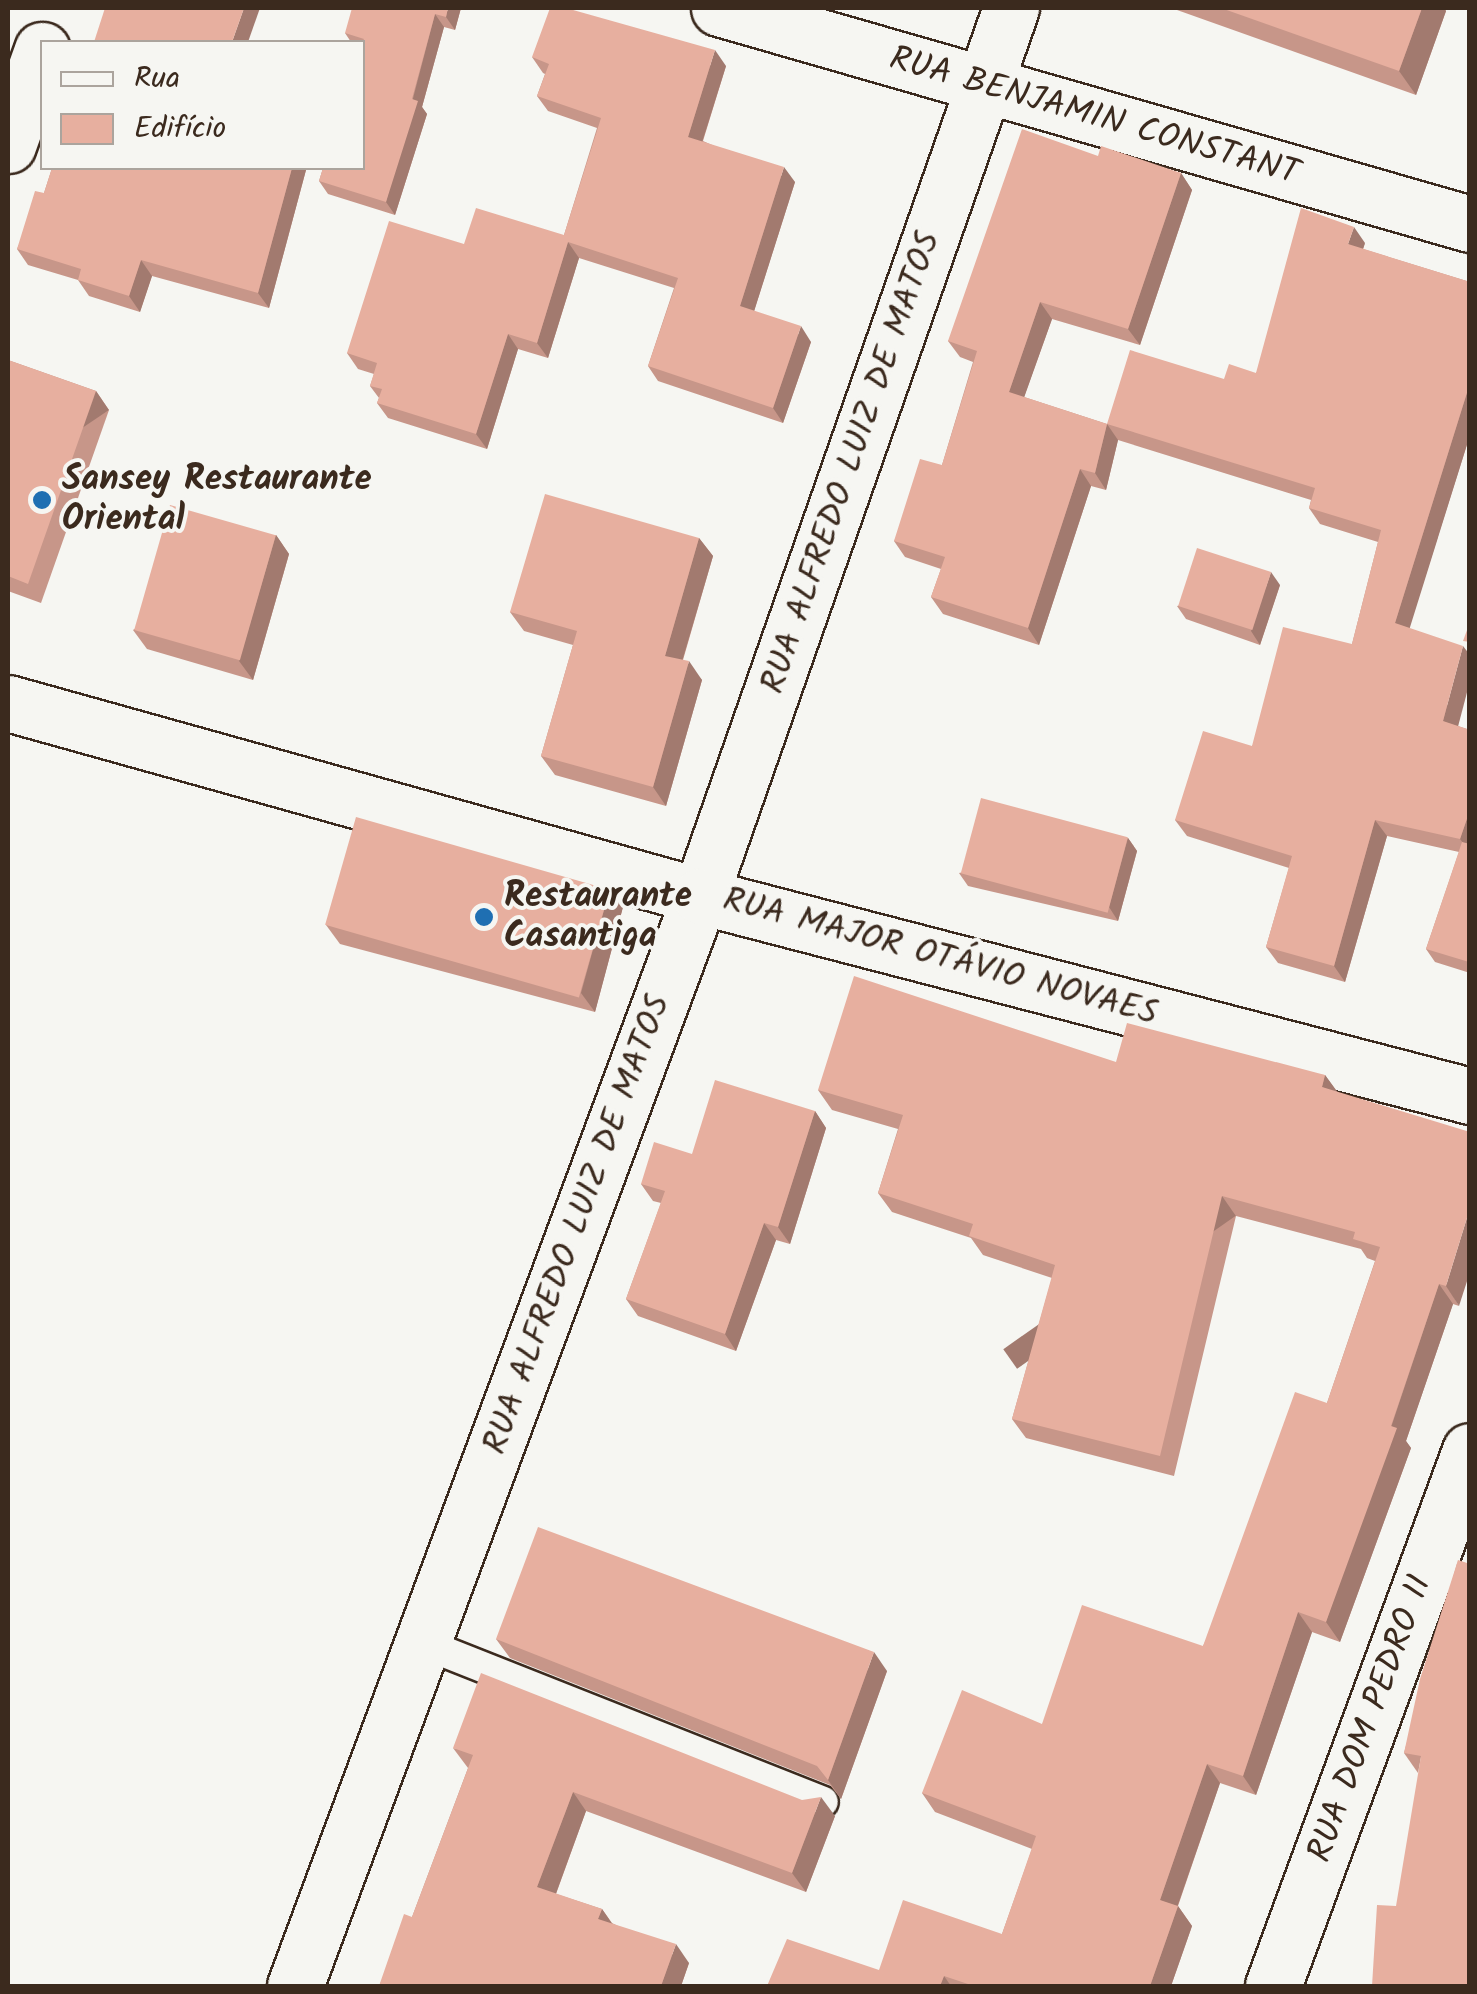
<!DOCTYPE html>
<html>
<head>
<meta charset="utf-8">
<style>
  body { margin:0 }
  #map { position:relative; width:1477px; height:1994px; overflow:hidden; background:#f6f6f2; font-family:Kalam,sans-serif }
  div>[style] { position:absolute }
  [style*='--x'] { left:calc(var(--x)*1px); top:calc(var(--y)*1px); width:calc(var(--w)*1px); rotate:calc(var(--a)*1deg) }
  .roads { filter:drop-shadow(2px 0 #3b2a1e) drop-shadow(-2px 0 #3b2a1e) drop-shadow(0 2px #3b2a1e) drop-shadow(0 -2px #3b2a1e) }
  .service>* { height:30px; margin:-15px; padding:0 15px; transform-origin:15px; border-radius:15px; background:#f6f6f2 }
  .minor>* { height:55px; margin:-27.5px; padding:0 27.5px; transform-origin:27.5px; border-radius:27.5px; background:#f6f6f2 }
  .tertiary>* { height:55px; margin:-27.5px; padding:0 27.5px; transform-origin:27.5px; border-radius:27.5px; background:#f6f6f2 }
  .secondary>* { height:55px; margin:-27.5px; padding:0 27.5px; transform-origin:27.5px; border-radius:27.5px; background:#f6f6f2 }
  .wall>* { inset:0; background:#c79689 }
  .shaded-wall>* { inset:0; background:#a27a6f; transform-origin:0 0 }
  .building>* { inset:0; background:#e7af9f; transform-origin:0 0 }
  .dots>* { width:28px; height:28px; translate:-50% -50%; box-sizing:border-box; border:5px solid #f6f6f2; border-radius:50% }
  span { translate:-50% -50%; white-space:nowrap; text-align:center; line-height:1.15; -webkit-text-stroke:8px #f6f6f2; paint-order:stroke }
  .street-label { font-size:35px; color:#3b2a1e }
  .poi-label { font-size:35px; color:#3b2a1e; font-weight:700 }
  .left { translate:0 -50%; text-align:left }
  .frame { position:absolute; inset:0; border:10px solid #3b2a1e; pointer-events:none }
  .legend { position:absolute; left:40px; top:40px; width:325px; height:130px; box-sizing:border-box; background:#f6f6f2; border:2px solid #aba49d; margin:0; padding:12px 18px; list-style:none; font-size:30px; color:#3b2a1e }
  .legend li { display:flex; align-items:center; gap:20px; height:50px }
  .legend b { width:50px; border:2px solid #aba49d }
</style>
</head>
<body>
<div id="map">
  <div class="roads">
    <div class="service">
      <i style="--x:422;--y:1643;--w:431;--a:21.6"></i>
    </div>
    <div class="minor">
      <i style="--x:719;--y:8;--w:781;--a:16.05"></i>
      <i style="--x:8;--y:145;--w:101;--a:-70.3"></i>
      <i style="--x:295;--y:1986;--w:1163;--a:-69.62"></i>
      <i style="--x:700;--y:896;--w:941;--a:-70.7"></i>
    </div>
    <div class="tertiary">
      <i style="--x:1273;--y:1986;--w:570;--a:-69.79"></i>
    </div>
    <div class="secondary">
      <i style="--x:8;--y:703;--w:718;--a:15.58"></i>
      <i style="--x:700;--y:896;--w:796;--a:14.56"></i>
    </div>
  </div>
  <div class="wall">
    <i style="clip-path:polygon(461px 8px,455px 30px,444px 27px,422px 107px,427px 114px,395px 215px,328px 194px,319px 181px,362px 42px,351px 42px,345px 33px)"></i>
    <i style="clip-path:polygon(1176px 8px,1444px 8px,1446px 11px,1416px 95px,1177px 10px)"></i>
    <i style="clip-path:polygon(532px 57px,726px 66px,703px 141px,795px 182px,754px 311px,811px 342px,783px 423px,658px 381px,648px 366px,674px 288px,579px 258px,548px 358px,518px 349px,487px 449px,388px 418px,377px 403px,379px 398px,370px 386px,374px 374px,358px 369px,347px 353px,464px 244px,564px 235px,597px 128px,548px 111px,537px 96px,545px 74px,543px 73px)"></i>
    <i style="clip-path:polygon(1098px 156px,1181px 173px,1192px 190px,1140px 345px,1052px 319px,1024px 397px,1107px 424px,1224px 379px,1256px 373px,1365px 243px,1363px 249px,1470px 282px,1470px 435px,1409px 628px,1458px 726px,1470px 730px,1470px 973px,1435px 962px,1426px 949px,1459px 852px,1387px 836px,1345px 982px,1278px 963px,1266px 947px,1289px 868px,1187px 836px,1175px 820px,1252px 746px,1352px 644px,1378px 542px,1320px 524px,1309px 508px,1311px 500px,1118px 440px,1106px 490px,1091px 486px,1039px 645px,943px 614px,931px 597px,941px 569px,905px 557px,894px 541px,942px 465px,973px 362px,960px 357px,948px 341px)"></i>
    <i style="clip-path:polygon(52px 168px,304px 168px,306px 170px,269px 308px,152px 276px,140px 312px,89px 296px,78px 280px,28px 265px,17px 249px,44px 193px)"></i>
    <i style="clip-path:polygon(8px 360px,96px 391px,109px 410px,41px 603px,8px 591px)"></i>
    <i style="clip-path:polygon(276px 535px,289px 554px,253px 680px,147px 649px,133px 630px)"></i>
    <i style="clip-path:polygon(699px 538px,713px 556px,683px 660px,702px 680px,666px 806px,555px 775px,541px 756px,573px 645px,524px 631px,510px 612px)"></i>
    <i style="clip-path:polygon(1280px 585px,1260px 645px,1186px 619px,1177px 606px)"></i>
    <i style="clip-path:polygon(1128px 838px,1137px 851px,1118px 921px,968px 886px,959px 873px)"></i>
    <i style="clip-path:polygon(610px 888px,623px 907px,595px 1012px,340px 944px,326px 925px)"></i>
    <i style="clip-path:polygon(1116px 1062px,1325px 1075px,1337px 1092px,1459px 1306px,1453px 1304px,1406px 1441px,1411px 1448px,1340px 1642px,1312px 1632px,1256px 1795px,1220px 1783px,1178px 1906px,1192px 1926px,1171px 1986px,767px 1986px,879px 1970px,1002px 1934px,1032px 1849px,935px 1812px,922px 1793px,1042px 1724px,1203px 1646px,1327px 1403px,1375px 1261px,1367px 1258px,1361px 1249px,1236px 1216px,1174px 1476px,1026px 1438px,1012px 1419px,1052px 1278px,983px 1255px,971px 1238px,892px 1212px,878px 1193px,898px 1129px,832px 1110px,818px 1090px)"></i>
    <i style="clip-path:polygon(815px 1111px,826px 1128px,790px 1244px,776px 1240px,736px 1351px,638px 1316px,626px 1299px,661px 1203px,653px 1201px,641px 1184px,692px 1154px)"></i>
    <i style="clip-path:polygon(1458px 1560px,1418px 1773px,1404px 1753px)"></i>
    <i style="clip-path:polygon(496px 1639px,887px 1671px,841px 1799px,830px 1785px,510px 1658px)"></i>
    <i style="clip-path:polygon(453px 1748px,835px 1816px,806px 1892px,586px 1811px,556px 1894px,602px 1909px,612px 1923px,689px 1963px,681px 1986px,379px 1986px,412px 1917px,468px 1768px)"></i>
  </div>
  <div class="shaded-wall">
    <i style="clip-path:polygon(244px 8px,260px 8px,248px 42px,232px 42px)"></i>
    <i style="clip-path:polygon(448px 8px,461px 8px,455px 30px,446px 17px)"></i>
    <i style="clip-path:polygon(1422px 8px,1444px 8px,1446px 11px,1416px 95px,1399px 71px)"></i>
    <i style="clip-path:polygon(435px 14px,444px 27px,422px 107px,427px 114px,395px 215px,386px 202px)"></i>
    <i style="clip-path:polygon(715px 50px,726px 66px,699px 152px,688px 137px)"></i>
    <i style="clip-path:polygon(784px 167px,795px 182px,751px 321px,740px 306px)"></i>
    <i style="clip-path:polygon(292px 168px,304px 168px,306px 170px,269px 308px,258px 293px)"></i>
    <i style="clip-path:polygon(1181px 173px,1192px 190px,1140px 345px,1128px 329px)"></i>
    <i style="clip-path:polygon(1354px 227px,1365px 243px,1359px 261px,1348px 244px)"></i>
    <i style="clip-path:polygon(568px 242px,579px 258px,548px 358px,537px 343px)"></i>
    <i style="clip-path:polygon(141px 260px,152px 276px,140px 312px,129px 296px)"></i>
    <i style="clip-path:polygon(1040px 302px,1052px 319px,1020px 409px,1009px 392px)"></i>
    <i style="clip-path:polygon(801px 326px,811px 342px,783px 423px,773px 408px)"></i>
    <i style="clip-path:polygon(508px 334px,518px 349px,487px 449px,476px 434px)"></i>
    <i style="clip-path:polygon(1470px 383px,1470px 435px,1406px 640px,1395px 623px)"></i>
    <i style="left:96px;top:391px;width:23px;height:205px;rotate:56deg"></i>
    <i style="clip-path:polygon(1107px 424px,1118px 440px,1106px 490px,1095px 473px)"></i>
    <i style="clip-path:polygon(1080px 469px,1091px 486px,1039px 645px,1028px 628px)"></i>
    <i style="clip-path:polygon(276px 535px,289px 554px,253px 680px,239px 661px)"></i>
    <i style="clip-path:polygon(699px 538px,713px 556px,678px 675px,665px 656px)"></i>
    <i style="clip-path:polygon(1271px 572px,1280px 585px,1260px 645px,1251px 631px)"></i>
    <i style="clip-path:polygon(1463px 646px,1470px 655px,1470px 681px,1455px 738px,1443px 721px)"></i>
    <i style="clip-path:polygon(689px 661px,702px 680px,666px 806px,653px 787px)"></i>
    <i style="clip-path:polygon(1470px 810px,1470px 852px,1460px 839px)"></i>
    <i style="clip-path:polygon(1375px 820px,1387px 836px,1345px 982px,1334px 966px)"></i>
    <i style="clip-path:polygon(1128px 838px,1137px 851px,1118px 921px,1109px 907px)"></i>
    <i style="clip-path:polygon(610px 888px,623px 907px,595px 1012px,581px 993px)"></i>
    <i style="clip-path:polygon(1325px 1075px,1339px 1094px,1322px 1087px)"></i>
    <i style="clip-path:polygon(815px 1111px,826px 1128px,790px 1244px,778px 1227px)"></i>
    <i style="left:1222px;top:1196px;width:24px;height:267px;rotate:55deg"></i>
    <i style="clip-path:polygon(1470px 1208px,1470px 1272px,1459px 1306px,1446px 1286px)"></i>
    <i style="clip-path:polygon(764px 1223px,776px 1240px,736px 1351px,725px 1334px)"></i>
    <i style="clip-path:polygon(1439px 1284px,1453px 1304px,1406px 1441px,1411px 1448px,1340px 1642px,1326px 1622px)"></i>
    <i style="clip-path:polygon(1298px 1612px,1312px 1632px,1256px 1795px,1243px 1776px)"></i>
    <i style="clip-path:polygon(874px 1652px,887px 1671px,841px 1799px,828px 1780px)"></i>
    <i style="clip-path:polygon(1207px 1764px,1220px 1783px,1173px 1919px,1160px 1900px)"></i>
    <i style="clip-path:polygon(573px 1792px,586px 1811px,551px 1907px,537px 1887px)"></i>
    <i style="clip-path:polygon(821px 1797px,835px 1816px,806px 1892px,792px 1873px)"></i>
    <i style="clip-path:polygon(1178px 1906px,1192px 1926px,1171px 1986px,1150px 1986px)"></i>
    <i style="clip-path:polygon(602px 1909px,615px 1928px,598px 1919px)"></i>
    <i style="clip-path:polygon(676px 1944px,689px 1963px,681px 1986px,661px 1986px)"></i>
    <i style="clip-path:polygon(944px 1976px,951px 1986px,940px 1986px)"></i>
  </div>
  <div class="building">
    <i style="clip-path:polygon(105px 8px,244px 8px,232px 42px,94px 42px)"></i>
    <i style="clip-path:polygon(352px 8px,448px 8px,446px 17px,435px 14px,412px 99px,418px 101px,386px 202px,319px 181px,323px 168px,362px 168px,362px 43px,364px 39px,345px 33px)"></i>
    <i style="clip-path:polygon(550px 8px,566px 8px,715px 50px,688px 137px,784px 167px,740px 306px,801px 326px,773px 408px,648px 366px,678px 278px,568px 242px,537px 343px,508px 334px,476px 434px,377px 403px,382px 389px,370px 386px,377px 363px,347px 353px,389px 221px,464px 244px,476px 208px,564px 235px,601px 118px,537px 96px,549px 64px,532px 57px)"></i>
    <i style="clip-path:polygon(1221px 8px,1422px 8px,1399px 71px)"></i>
    <i style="clip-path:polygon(1022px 129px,1098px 156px,1101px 146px,1181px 173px,1128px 329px,1040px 302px,1009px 392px,1107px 424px,1095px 473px,1080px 469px,1028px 628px,931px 597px,945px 557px,894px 541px,920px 459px,942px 465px,977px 351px,948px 341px)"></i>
    <i style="clip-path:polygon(52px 168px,292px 168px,258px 293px,141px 260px,129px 296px,78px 280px,81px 269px,17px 249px,35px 191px,44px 193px)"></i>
    <i style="clip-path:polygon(1301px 208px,1354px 227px,1348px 244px,1470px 282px,1470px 383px,1395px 623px,1463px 646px,1443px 721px,1470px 730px,1470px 810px,1460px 839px,1375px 820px,1334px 966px,1266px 947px,1292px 856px,1175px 820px,1203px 731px,1252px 746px,1283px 627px,1352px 644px,1381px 530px,1309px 508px,1315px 488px,1107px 424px,1130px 350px,1224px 379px,1229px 364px,1256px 373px)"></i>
    <i style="clip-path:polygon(8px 360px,96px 391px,28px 584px,8px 576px)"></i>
    <i style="clip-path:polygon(545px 494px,699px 538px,665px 656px,689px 661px,653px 787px,541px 756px,577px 631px,510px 612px)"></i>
    <i style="left:170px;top:505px;width:110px;height:130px;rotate:16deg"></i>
    <i style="left:1197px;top:548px;width:78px;height:61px;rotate:18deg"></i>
    <i style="clip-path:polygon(1470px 622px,1470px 642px,1463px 641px)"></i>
    <i style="left:981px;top:798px;width:152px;height:78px;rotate:15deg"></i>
    <i style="left:356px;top:817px;width:264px;height:112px;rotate:16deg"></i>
    <i style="clip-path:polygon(1462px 842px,1470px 844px,1469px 962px,1426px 949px)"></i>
    <i style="clip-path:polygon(854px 976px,1116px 1062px,1127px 1023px,1325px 1075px,1322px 1087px,1470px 1132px,1470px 1208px,1446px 1286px,1439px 1284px,1391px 1426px,1397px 1428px,1326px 1622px,1298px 1612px,1243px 1776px,1207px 1764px,1160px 1900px,1178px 1906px,1150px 1986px,974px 1986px,944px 1976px,940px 1986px,767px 1986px,787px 1939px,879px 1970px,903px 1900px,1002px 1934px,1036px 1836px,922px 1793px,962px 1690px,1042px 1724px,1082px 1605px,1203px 1646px,1295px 1392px,1327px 1403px,1380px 1247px,1353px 1239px,1355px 1232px,1222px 1196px,1160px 1456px,1012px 1419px,1055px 1265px,969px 1236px,973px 1224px,878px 1193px,903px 1115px,818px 1090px)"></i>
    <i style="clip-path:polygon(715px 1080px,815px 1111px,778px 1227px,764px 1223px,725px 1334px,626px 1299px,665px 1191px,641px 1184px,654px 1142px,692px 1154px)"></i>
    <i style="clip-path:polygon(538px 1527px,874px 1652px,828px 1780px,817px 1766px,496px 1639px)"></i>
    <i style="clip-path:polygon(1458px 1560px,1470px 1564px,1470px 1986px,1372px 1986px,1377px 1905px,1396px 1906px,1421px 1756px,1404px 1753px,1420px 1679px)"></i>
    <i style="clip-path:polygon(481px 1673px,802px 1800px,821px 1797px,792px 1873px,573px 1792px,537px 1887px,602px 1909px,598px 1919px,676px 1944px,661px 1986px,379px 1986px,404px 1914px,412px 1917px,473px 1755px,453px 1748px)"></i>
  </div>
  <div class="dots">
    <i style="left:42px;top:500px;background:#1f6fb2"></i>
    <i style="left:484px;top:917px;background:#1f6fb2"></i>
  </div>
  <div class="street-label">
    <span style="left:1094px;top:117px;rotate:16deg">RUA BENJAMIN CONSTANT</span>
    <span style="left:852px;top:463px;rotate:-71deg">RUA ALFREDO LUIZ DE MATOS</span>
    <span style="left:940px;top:958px;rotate:15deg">RUA MAJOR OTÁVIO NOVAES</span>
    <span style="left:578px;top:1225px;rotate:-70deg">RUA ALFREDO LUIZ DE MATOS</span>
    <span style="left:1371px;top:1719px;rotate:-70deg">RUA DOM PEDRO II</span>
  </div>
  <div class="poi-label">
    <span class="left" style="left:62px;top:500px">Sansey Restaurante<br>Oriental</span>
    <span class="left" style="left:504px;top:917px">Restaurante<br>Casantiga</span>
  </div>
  <div class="frame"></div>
  <ul class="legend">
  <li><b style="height:12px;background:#f6f6f2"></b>Rua</li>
  <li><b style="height:28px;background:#e7af9f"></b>Edifício</li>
  </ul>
</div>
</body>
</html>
